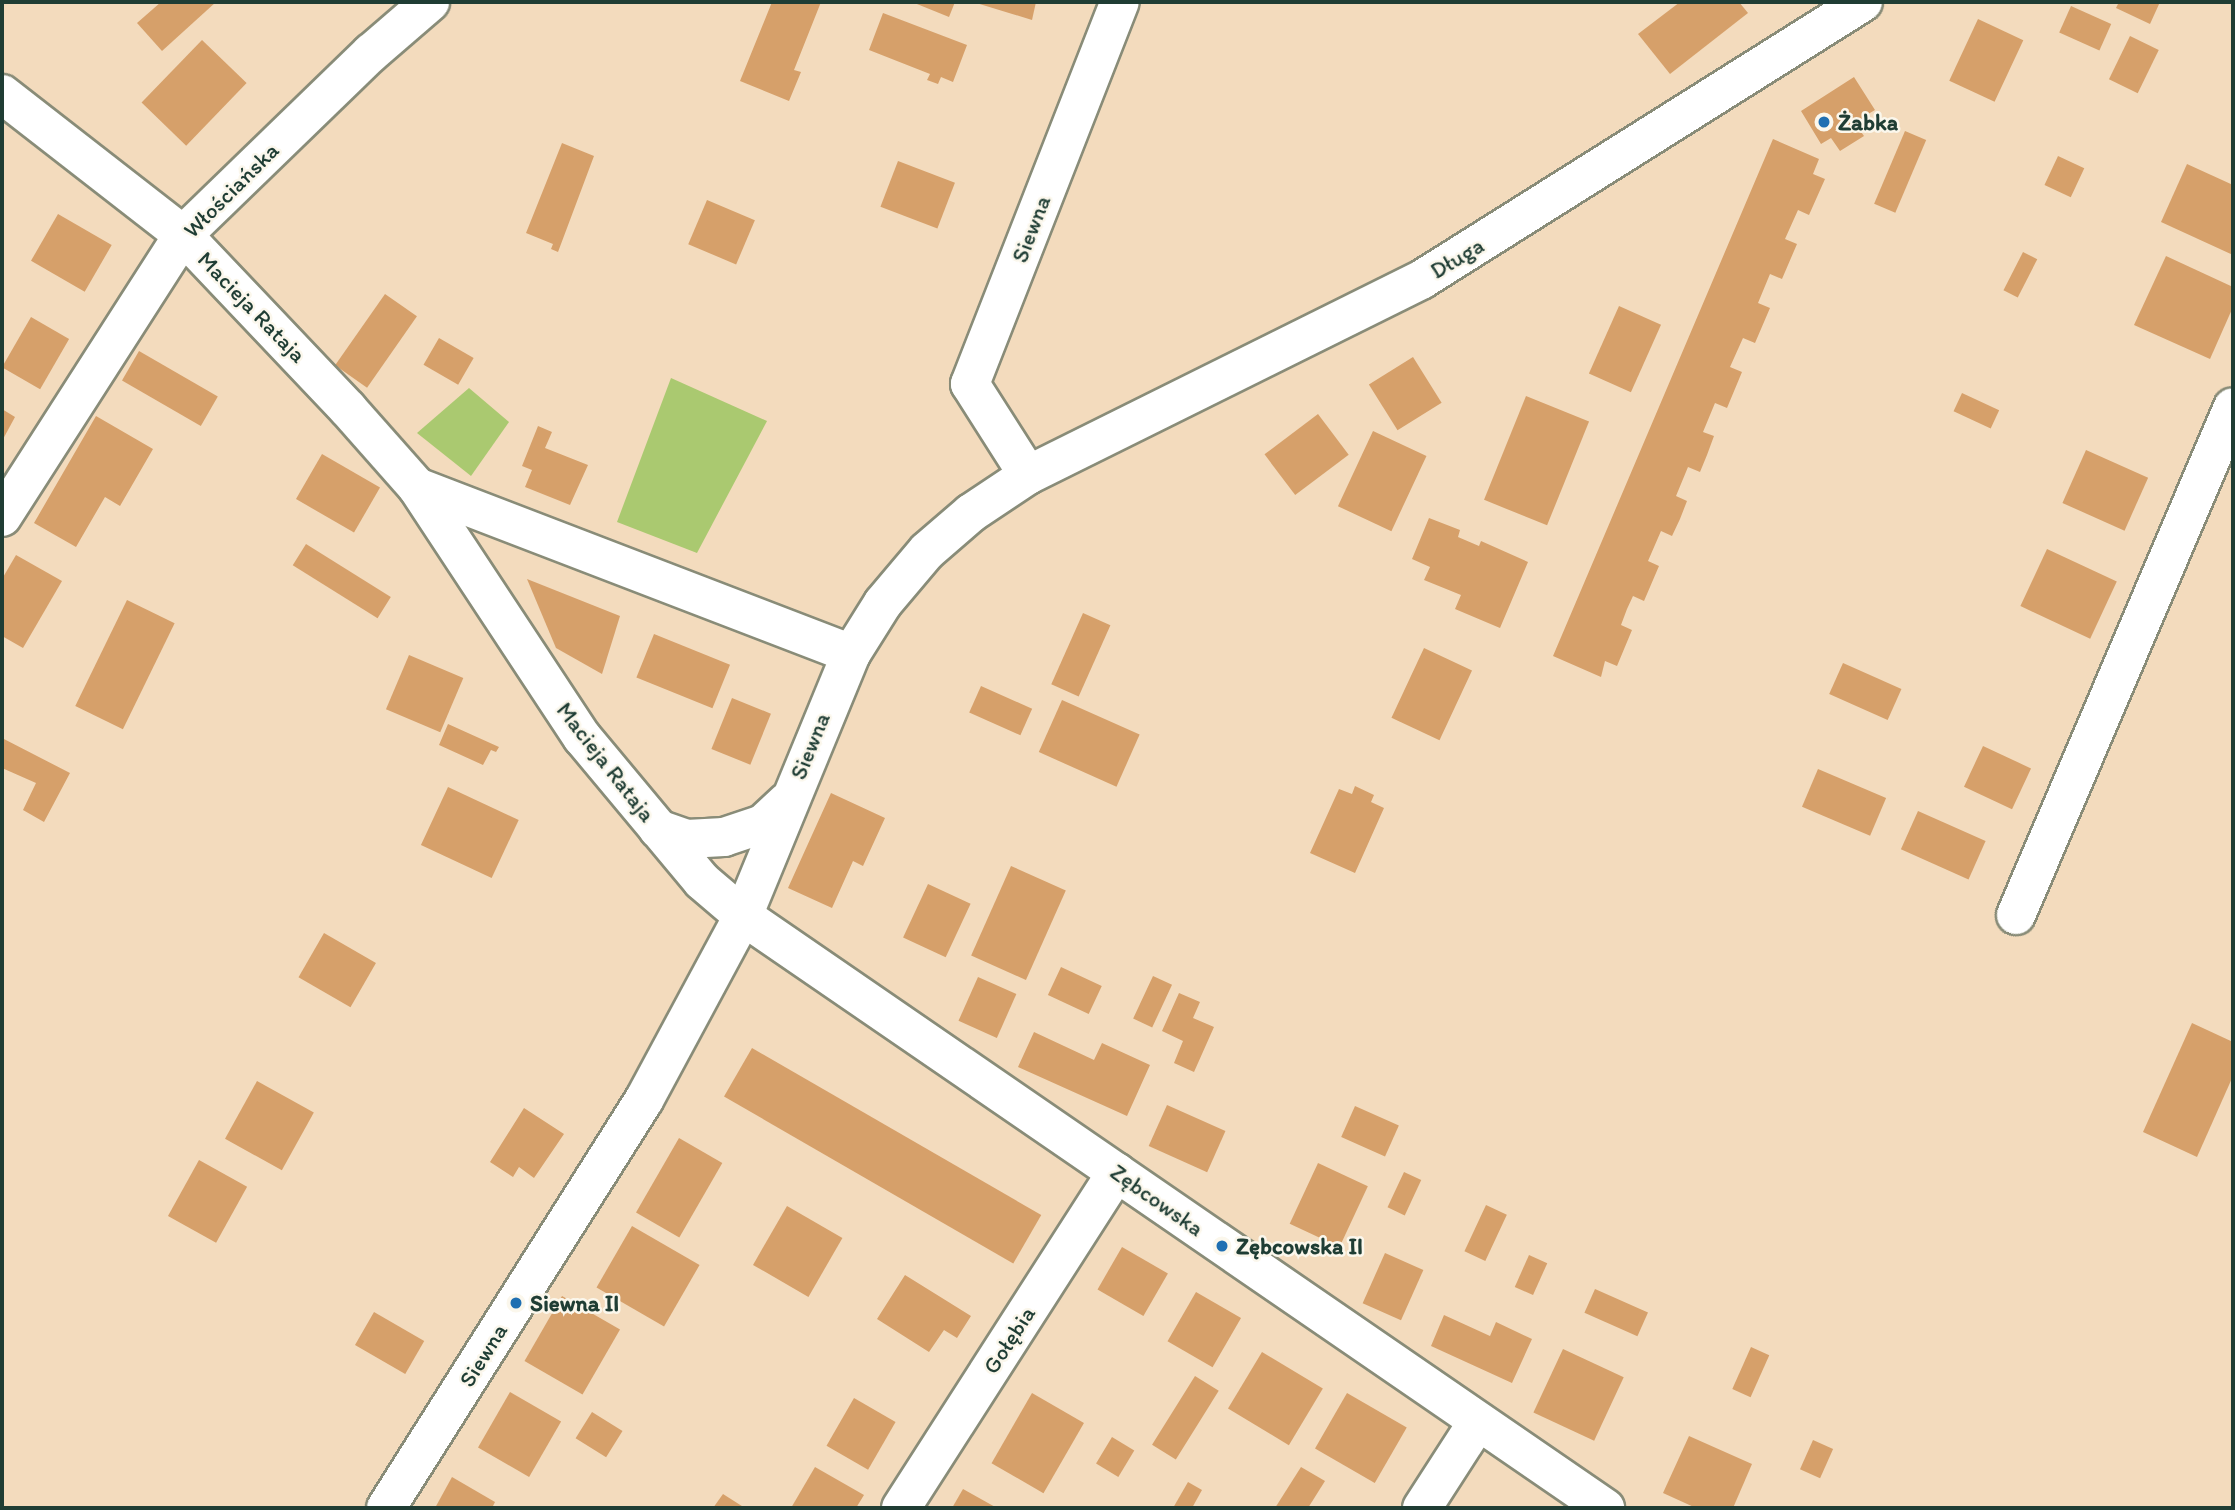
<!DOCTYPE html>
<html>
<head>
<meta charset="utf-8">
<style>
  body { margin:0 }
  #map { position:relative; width:2235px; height:1510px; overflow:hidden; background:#f3dbbd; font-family:Itim,sans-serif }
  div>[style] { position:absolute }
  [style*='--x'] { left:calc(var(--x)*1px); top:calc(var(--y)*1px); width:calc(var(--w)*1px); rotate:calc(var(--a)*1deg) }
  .green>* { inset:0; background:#aac970 }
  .building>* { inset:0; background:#d6a06a; transform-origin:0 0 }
  .roads { filter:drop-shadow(2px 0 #898c78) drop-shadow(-2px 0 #898c78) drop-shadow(0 2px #898c78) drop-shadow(0 -2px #898c78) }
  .minor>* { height:38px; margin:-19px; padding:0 19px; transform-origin:19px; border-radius:19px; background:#fff }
  .dots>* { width:19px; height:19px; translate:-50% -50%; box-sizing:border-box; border:4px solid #fbf7ec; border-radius:50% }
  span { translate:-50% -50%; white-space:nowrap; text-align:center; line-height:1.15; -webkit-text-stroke:5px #fbf7ec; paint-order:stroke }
  .poi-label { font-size:23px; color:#1f3d34; font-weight:700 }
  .left { translate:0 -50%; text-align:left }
  .street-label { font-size:23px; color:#1f3d34 }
  .frame { position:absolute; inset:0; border:4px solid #1f3d34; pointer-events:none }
</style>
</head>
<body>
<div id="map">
  <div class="green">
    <i style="clip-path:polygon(671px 378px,767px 421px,697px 553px,617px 522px)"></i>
    <i style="clip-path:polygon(469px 388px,509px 422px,471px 476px,417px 433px)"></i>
  </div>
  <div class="building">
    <i style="clip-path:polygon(161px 2px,216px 2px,162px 51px,137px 23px)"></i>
    <i style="clip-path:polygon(772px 2px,821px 2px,794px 70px,801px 72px,789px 101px,740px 81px)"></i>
    <i style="clip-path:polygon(912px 2px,955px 2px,949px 17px)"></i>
    <i style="clip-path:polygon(973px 2px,1036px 2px,1032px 20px)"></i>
    <i style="clip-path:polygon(1680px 2px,1739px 2px,1748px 13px,1670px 74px,1638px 34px)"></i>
    <i style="clip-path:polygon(2119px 2px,2160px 2px,2150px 24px,2116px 8px)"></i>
    <i style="left:2071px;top:6px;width:44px;height:29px;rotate:24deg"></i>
    <i style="clip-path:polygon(883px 13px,967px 45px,953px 82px,941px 77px,938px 84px,927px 80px,930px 74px,869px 50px)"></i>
    <i style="left:1978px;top:19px;width:50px;height:68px;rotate:25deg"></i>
    <i style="left:2130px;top:36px;width:32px;height:48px;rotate:26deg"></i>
    <i style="left:202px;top:40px;width:62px;height:87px;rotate:44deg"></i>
    <i style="clip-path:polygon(1854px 77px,1875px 110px,1863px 117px,1867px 124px,1859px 129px,1864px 136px,1840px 151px,1831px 138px,1821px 144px,1801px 111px)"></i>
    <i style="left:1905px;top:131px;width:23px;height:79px;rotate:23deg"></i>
    <i style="clip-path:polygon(1773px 139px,1819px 159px,1813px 174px,1825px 179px,1809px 215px,1798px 210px,1785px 239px,1797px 244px,1782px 279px,1770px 274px,1758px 303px,1770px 308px,1755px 343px,1743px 338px,1730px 367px,1742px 372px,1727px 408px,1715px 403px,1703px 432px,1714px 436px,1707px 455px,1700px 472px,1688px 467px,1676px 496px,1687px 501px,1680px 519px,1672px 536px,1661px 531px,1648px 561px,1659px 566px,1644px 601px,1633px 596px,1627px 609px,1621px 625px,1632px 630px,1617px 666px,1605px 661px,1601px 677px,1553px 656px)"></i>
    <i style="clip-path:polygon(562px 143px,594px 156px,558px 252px,551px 249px,553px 244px,526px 233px)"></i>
    <i style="left:2058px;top:156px;width:29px;height:32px;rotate:25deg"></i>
    <i style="left:898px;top:161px;width:61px;height:49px;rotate:21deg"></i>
    <i style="clip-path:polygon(2187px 164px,2233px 185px,2233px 255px,2161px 222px)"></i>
    <i style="left:707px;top:200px;width:52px;height:48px;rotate:23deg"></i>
    <i style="left:58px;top:214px;width:62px;height:54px;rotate:30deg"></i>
    <i style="left:2023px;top:252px;width:16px;height:43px;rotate:27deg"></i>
    <i style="clip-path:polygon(2166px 256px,2233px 287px,2233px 307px,2210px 359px,2134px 325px)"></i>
    <i style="left:385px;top:294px;width:39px;height:87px;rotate:35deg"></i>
    <i style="left:1619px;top:306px;width:46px;height:74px;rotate:24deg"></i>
    <i style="left:31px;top:317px;width:44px;height:58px;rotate:30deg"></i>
    <i style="left:439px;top:338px;width:40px;height:31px;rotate:30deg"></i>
    <i style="left:139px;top:351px;width:91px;height:34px;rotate:30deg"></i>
    <i style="left:1413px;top:357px;width:54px;height:52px;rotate:58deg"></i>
    <i style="left:1962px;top:393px;width:41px;height:20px;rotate:25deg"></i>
    <i style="left:1526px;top:396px;width:68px;height:112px;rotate:22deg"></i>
    <i style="clip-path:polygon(2px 409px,15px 417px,2px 441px)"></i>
    <i style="left:1318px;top:414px;width:51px;height:67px;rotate:53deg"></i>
    <i style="clip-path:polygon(96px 416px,153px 449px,120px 506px,105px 497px,76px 547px,34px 523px)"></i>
    <i style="clip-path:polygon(538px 426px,552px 432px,545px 448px,588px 465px,570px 505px,525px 487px,532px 470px,522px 466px)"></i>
    <i style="left:1373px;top:431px;width:59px;height:83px;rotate:25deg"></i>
    <i style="left:2086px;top:450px;width:68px;height:58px;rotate:24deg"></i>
    <i style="left:322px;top:454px;width:67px;height:52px;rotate:30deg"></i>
    <i style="clip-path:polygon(1429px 518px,1460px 530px,1458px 537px,1479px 546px,1481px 541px,1528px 562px,1500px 628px,1455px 609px,1461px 595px,1424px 580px,1430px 567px,1412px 559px)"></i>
    <i style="left:306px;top:544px;width:100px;height:25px;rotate:32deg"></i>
    <i style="left:2047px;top:549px;width:77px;height:63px;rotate:25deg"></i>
    <i style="clip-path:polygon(16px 555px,62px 581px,23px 648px,2px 636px,2px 579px)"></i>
    <i style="clip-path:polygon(527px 579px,620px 616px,602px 674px,556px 648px)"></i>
    <i style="left:127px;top:600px;width:53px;height:118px;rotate:26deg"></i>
    <i style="left:1083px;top:613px;width:30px;height:78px;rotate:24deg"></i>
    <i style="left:654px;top:634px;width:82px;height:47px;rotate:22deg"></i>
    <i style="left:1424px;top:648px;width:53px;height:77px;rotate:25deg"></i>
    <i style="left:409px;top:655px;width:59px;height:59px;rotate:23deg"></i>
    <i style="left:1843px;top:663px;width:64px;height:34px;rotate:24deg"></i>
    <i style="left:981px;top:686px;width:56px;height:29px;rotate:24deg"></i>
    <i style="left:732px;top:698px;width:42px;height:55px;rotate:22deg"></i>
    <i style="left:1062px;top:700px;width:85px;height:57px;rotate:24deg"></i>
    <i style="clip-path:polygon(448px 724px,499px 747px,496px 752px,491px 750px,483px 765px,439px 745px)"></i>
    <i style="clip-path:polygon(2px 738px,70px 773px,44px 822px,23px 810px,36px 783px,2px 768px)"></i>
    <i style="left:1983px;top:746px;width:53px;height:45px;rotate:25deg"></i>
    <i style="left:1818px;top:769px;width:74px;height:41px;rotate:23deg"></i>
    <i style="clip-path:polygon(1355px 786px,1374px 795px,1371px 802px,1384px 808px,1355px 873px,1310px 853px,1339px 789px,1352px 794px)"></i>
    <i style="left:448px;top:787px;width:78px;height:64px;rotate:25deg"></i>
    <i style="clip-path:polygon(831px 793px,885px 818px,863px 866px,853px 861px,832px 908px,788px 888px)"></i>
    <i style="left:1918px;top:811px;width:74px;height:42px;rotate:24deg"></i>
    <i style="left:1011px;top:866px;width:60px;height:98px;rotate:24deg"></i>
    <i style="left:928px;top:884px;width:47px;height:59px;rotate:25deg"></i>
    <i style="left:324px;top:933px;width:60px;height:51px;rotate:30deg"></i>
    <i style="left:1061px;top:967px;width:45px;height:31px;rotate:25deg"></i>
    <i style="left:1153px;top:976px;width:21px;height:47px;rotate:25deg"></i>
    <i style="left:978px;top:977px;width:42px;height:48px;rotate:24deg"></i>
    <i style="clip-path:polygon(1179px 993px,1200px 1002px,1193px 1018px,1214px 1027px,1194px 1072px,1174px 1063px,1183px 1041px,1162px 1031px)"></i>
    <i style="clip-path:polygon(2192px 1023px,2233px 1042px,2233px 1076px,2197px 1157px,2143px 1132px)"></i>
    <i style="clip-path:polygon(1034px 1032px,1094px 1060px,1102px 1043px,1150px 1065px,1127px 1116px,1018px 1067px)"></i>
    <i style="left:752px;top:1048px;width:334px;height:56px;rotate:30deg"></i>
    <i style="left:257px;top:1081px;width:65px;height:66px;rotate:29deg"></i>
    <i style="left:1167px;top:1105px;width:64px;height:45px;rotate:24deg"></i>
    <i style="left:1355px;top:1106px;width:48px;height:34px;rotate:24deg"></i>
    <i style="clip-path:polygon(524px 1108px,564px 1134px,534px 1178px,519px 1167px,513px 1177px,490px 1162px)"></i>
    <i style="left:679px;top:1138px;width:50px;height:86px;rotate:30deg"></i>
    <i style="left:199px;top:1160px;width:55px;height:64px;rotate:29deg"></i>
    <i style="left:1318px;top:1163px;width:55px;height:67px;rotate:25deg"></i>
    <i style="left:1404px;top:1172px;width:19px;height:39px;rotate:25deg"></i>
    <i style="left:1486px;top:1205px;width:23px;height:51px;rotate:25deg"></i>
    <i style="left:787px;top:1206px;width:64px;height:68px;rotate:30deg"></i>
    <i style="left:632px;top:1226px;width:78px;height:71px;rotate:30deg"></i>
    <i style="left:1122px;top:1247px;width:53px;height:49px;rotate:30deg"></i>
    <i style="left:1385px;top:1253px;width:42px;height:55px;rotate:24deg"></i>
    <i style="left:1529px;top:1255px;width:20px;height:35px;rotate:24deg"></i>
    <i style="clip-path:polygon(905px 1275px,971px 1316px,957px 1338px,944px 1330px,929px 1352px,877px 1319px)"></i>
    <i style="left:1595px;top:1289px;width:58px;height:26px;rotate:24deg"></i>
    <i style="left:1196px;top:1292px;width:52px;height:57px;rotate:30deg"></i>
    <i style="left:562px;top:1296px;width:67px;height:75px;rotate:30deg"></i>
    <i style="left:374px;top:1312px;width:58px;height:38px;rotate:30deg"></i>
    <i style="clip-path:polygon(1444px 1315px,1490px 1336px,1496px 1322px,1532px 1339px,1512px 1383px,1431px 1346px)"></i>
    <i style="left:1751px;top:1347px;width:20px;height:46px;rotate:24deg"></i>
    <i style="left:1563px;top:1349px;width:67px;height:70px;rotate:25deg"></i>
    <i style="left:1262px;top:1352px;width:71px;height:66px;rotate:31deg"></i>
    <i style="left:1195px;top:1376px;width:28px;height:81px;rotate:32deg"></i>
    <i style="left:510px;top:1392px;width:59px;height:64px;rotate:30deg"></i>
    <i style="left:1032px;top:1393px;width:60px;height:81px;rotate:30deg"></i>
    <i style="left:1347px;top:1393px;width:69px;height:64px;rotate:30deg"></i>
    <i style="left:854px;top:1398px;width:48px;height:55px;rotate:30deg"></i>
    <i style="left:592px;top:1412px;width:36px;height:31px;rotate:32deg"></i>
    <i style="clip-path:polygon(1689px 1436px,1752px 1464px,1733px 1508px,1696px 1508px,1663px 1493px)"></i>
    <i style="left:1112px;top:1437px;width:26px;height:31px;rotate:31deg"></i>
    <i style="left:1813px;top:1440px;width:22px;height:32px;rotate:24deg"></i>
    <i style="clip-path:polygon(815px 1467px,864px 1495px,856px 1508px,791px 1508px)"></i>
    <i style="clip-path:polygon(1301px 1467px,1325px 1481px,1308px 1508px,1275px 1508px)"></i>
    <i style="clip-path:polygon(452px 1477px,495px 1502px,492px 1508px,435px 1508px)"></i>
    <i style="clip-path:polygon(1188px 1482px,1202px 1490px,1192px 1508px,1173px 1508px)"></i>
    <i style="clip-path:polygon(963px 1489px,997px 1508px,952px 1508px)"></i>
    <i style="clip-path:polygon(723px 1494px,745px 1508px,713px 1508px)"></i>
  </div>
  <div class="roads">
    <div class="minor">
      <i style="--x:2;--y:94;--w:229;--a:37.9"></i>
      <i style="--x:183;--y:235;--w:240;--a:46.5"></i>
      <i style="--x:348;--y:409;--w:104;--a:48.5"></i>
      <i style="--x:417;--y:487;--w:300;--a:56.6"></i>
      <i style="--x:582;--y:737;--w:187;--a:50.2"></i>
      <i style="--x:702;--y:881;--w:54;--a:40.5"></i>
      <i style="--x:743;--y:916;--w:1046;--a:34.48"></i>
      <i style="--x:1028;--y:475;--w:108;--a:-122.5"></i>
      <i style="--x:970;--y:384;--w:410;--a:-68.6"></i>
      <i style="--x:417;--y:487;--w:465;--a:21"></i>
      <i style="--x:2;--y:517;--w:335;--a:-57.3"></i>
      <i style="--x:183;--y:235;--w:262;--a:-44.1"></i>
      <i style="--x:371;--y:53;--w:78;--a:-40.8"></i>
      <i style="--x:658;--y:829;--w:31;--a:19"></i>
      <i style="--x:687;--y:839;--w:37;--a:-3"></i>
      <i style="--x:724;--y:837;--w:41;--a:-18.4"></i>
      <i style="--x:763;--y:824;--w:33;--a:-43"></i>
      <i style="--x:2016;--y:915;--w:552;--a:-66.87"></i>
      <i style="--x:386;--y:1508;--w:483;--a:-57.7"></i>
      <i style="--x:644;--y:1100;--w:209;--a:-61.7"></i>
      <i style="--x:743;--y:916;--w:283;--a:-67.6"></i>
      <i style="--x:851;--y:654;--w:60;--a:-57.9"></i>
      <i style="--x:883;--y:603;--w:68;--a:-49.8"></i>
      <i style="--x:927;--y:551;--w:58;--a:-40.8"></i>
      <i style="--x:971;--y:513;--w:69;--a:-33.7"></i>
      <i style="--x:1028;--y:475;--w:439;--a:-26.4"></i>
      <i style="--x:1421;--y:280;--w:522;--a:-32.17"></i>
      <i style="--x:901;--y:1508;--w:399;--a:-57.3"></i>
      <i style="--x:1422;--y:1508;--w:103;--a:-57.2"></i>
    </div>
  </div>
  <div class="dots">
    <i style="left:1824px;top:122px;background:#1f6fb2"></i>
    <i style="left:1222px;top:1246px;background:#1f6fb2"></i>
    <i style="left:516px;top:1303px;background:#1f6fb2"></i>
  </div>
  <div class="poi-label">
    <span class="left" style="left:1838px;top:122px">Żabka</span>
    <span class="left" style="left:1236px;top:1246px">Zębcowska II</span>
    <span class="left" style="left:530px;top:1303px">Siewna II</span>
  </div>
  <div class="street-label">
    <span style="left:231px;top:190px;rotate:-45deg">Włościańska</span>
    <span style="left:1031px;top:229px;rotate:-69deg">Siewna</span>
    <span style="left:1457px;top:258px;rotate:-31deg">Długa</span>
    <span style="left:252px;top:307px;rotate:46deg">Macieja Rataja</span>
    <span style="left:810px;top:746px;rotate:-68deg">Siewna</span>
    <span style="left:606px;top:762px;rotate:52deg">Macieja Rataja</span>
    <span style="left:1157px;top:1200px;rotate:35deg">Zębcowska</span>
    <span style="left:1009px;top:1340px;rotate:-57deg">Gołębia</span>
    <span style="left:483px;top:1355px;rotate:-58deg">Siewna</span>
  </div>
  <div class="frame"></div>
</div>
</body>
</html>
